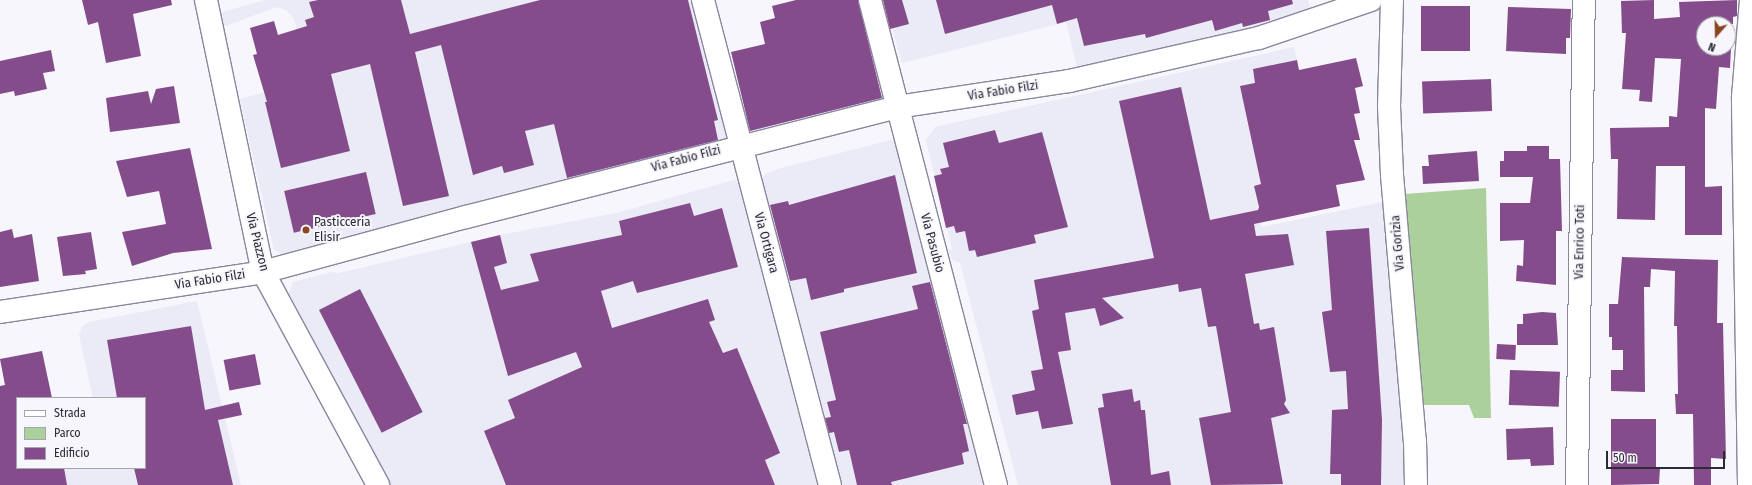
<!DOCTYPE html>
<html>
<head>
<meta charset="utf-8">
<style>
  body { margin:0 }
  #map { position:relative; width:1752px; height:485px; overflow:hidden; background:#f7f6fc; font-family:"Fira Sans Condensed",sans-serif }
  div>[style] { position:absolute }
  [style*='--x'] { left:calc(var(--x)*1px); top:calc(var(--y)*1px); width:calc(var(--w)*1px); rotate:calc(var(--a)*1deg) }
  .built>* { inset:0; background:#ebeaf7 }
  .green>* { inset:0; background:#acd09b }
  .building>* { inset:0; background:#854c8b; transform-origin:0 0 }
  .roads { filter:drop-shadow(1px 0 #8a869e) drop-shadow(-1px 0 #8a869e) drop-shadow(0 1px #8a869e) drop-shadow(0 -1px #8a869e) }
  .minor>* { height:22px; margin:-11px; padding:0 11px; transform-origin:11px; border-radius:11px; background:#fff }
  .dots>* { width:11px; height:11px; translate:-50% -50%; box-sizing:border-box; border:2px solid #f7f6fc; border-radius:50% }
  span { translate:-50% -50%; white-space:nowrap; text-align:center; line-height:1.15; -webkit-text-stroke:4px #f7f6fc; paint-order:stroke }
  .street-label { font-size:13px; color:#2c2a34 }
  .poi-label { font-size:13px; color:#2c2a34 }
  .left { translate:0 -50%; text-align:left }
  .legend { position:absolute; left:16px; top:397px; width:130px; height:72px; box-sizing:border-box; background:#f7f6fc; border:1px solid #a6a4ac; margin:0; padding:5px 7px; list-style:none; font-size:12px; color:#2c2a34 }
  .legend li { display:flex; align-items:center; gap:8px; height:20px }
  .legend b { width:20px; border:1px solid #a6a4ac }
  .north { position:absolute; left:1696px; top:16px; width:40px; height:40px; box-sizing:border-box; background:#f7f6fc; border:1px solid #a6a4ac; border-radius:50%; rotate:200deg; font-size:11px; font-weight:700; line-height:16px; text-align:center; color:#2c2a34 }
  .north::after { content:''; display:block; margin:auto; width:14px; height:18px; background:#8c461f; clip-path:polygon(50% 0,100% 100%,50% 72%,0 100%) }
  .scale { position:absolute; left:1606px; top:451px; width:119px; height:18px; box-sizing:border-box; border:2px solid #2c2a34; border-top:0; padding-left:5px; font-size:12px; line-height:14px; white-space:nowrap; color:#2c2a34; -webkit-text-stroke:3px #f7f6fc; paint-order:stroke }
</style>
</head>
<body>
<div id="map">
  <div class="built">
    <i style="clip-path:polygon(265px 0,696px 0,732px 152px,288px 258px,274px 250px,240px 99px,310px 80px,294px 19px,286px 10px,277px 7px,223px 27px,219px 13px)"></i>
    <i style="clip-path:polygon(884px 0,1308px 0,1312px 15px,1078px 72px,1066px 22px,902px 63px)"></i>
    <i style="clip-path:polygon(1294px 47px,1302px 83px,1261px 184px,1254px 186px,1262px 227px,1388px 201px,1409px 485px,1018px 485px,960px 263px,952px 260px,949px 250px,952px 249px,926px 140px,935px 127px)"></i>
    <i style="clip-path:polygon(895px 139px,993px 485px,834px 485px,761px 181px,765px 174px,781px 168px)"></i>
    <i style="clip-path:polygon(734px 180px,742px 184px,817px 485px,390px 485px,289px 293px,293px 282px,331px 272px,339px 273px,500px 235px,616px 213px)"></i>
    <i style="clip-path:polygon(197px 301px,241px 485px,0 485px,17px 468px,145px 468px,145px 398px,93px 398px,79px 335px,82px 327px,89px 322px)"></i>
  </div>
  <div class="green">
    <i style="clip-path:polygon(1486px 188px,1491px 418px,1474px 418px,1469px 405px,1422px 405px,1404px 194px)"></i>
  </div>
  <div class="building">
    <i style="clip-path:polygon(82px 0,171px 0,172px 5px,133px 14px,141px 56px,106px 63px,98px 22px,88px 25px)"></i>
    <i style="clip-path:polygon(318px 0,401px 0,410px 34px,540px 0,688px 0,718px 120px,714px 121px,718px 140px,567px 178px,554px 124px,525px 131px,534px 165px,504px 173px,502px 166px,473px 175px,441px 45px,415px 52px,449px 196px,403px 206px,370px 64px,331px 74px,350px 151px,281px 168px,265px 102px,267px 102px,253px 55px,257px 54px,250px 28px,274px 21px,278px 35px,307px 26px,305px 20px,314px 17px,309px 2px)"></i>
    <i style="clip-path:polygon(796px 0,858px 0,882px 98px,750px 131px,731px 52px,765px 44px,760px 22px,775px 18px,772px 6px)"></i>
    <i style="clip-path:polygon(883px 0,902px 0,909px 24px,890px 29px)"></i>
    <i style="clip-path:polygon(936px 0,1292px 0,1293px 4px,1268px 11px,1270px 20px,1243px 27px,1242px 23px,1215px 31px,1212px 20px,1146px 38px,1145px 34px,1084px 46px,1077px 18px,1057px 24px,1052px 5px,945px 34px)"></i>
    <i style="clip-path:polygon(1654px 0,1654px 19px,1680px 17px,1679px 2px,1737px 0,1737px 16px,1733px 17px,1733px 24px,1704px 24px,1704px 48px,1731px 48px,1730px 68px,1719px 67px,1716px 109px,1705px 108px,1705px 187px,1722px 186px,1722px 235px,1685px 235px,1685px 166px,1656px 166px,1655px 220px,1617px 219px,1618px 159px,1611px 159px,1610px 128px,1669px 127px,1669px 116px,1677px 117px,1681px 59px,1655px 58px,1652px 102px,1639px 101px,1640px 90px,1622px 89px,1626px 33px,1622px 33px,1621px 1px)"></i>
    <i style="left:1421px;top:6px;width:49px;height:45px"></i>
    <i style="clip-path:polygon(1508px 7px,1571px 9px,1570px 38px,1566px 38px,1566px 54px,1506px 51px)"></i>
    <i style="clip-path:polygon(51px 50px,55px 71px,43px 73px,47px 89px,15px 96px,14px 91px,0 94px,0 61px)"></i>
    <i style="clip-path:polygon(1356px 58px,1363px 86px,1355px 88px,1360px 113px,1354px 114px,1360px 140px,1354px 140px,1365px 180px,1336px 185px,1340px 206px,1254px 224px,1256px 236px,1288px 234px,1294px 265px,1245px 274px,1254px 324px,1259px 323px,1260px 330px,1274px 327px,1286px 400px,1284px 404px,1290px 413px,1271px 418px,1283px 484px,1211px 485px,1199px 418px,1231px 412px,1216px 326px,1208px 327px,1201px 288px,1179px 292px,1178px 284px,1102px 298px,1124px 318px,1100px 326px,1095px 308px,1065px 313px,1071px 350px,1058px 352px,1073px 424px,1042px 429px,1038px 411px,1016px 415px,1012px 395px,1035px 390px,1031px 371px,1043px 369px,1032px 311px,1039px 309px,1034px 280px,1154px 258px,1119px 101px,1181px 87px,1210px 220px,1258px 210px,1259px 207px,1254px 186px,1261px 184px,1240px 86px,1255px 83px,1253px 69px,1297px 60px,1299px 70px)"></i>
    <i style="left:1491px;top:79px;width:32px;height:69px;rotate:88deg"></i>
    <i style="clip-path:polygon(174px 86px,180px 123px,110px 132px,106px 98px,148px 91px,151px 104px,156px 89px)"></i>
    <i style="clip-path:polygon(995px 130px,999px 143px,1042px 132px,1068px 227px,1034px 235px,1036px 243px,977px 257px,975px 250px,969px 251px,965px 231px,956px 233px,954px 226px,946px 228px,934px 176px,942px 174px,940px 169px,949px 167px,943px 143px)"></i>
    <i style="clip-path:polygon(1527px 146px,1549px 146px,1549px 159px,1560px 159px,1562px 231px,1556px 231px,1556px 285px,1516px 281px,1517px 265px,1523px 266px,1524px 240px,1500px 241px,1500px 203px,1530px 203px,1533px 177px,1500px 177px,1500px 161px,1504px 161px,1504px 151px,1527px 151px)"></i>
    <i style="clip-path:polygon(190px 148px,212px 249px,173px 253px,132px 266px,122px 232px,166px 224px,159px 191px,127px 197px,116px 161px)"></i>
    <i style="clip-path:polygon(1477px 151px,1479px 181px,1423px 184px,1422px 166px,1429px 166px,1428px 155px)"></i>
    <i style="left:366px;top:172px;width:43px;height:84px;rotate:77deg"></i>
    <i style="clip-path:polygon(895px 175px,917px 273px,844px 289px,844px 292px,811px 300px,806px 278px,790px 281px,770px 205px,788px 201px,789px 205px)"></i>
    <i style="clip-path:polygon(690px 203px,694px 216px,722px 208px,738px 267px,637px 293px,633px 281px,601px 291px,612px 328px,708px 299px,715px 320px,709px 322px,723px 353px,737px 348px,780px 453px,765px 460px,775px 485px,506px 485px,484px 431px,515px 418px,508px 400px,582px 367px,576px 352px,508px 376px,471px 242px,500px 235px,507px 263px,494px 267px,501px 290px,539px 281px,530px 254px,622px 235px,619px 221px)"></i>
    <i style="clip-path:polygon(1369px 228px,1382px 420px,1381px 485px,1341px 485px,1341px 474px,1330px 474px,1332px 410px,1348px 409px,1346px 371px,1330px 372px,1322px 312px,1332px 310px,1326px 231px)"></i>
    <i style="clip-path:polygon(12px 229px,14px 238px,32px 234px,39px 281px,0 287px,0 232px)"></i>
    <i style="clip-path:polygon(91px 232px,97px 269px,85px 271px,86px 274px,63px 276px,57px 237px)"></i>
    <i style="clip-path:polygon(1622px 257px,1718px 260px,1717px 323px,1723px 323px,1726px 459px,1711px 458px,1711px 485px,1694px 485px,1693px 414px,1676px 414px,1675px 394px,1678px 394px,1677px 326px,1674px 326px,1675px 271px,1651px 269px,1650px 287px,1644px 287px,1645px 392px,1611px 391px,1611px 370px,1623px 370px,1623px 350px,1612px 350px,1612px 337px,1609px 337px,1609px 304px,1618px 304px)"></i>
    <i style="clip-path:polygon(930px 282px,967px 424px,963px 424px,969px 451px,962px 453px,964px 464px,891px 482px,892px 485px,857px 485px,849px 450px,839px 452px,834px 432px,829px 433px,825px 418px,831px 417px,827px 402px,836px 400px,820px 332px,918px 309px,912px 286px)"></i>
    <i style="left:360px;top:289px;width:138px;height:46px;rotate:63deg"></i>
    <i style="clip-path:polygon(1542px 312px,1556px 313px,1558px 345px,1517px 345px,1517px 324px,1523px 324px,1523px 314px)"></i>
    <i style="clip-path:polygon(191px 326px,205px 410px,239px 402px,242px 415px,218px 420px,233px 485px,138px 485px,134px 468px,145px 468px,145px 398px,117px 398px,107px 340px)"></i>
    <i style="left:1497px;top:344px;width:19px;height:15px;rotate:3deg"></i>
    <i style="clip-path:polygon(42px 351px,52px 398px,17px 398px,17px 468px,64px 468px,67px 485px,0 485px,0 386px,5px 385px,0 359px)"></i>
    <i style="left:255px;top:354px;width:31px;height:32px;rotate:79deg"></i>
    <i style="left:1510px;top:370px;width:50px;height:35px;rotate:2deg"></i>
    <i style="clip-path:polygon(1132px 389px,1134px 402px,1140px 400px,1141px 410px,1145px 410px,1151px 475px,1169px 471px,1171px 485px,1111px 485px,1098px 408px,1104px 407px,1102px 394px)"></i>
    <i style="clip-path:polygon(1611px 419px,1656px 419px,1656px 468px,1660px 468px,1659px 484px,1611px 485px)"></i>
    <i style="clip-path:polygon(1553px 427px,1554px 465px,1531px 466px,1530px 459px,1507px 460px,1506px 429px)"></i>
  </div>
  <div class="roads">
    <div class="minor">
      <i style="--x:206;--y:0;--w:278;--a:78.2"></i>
      <i style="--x:263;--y:272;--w:242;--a:61.6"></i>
      <i style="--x:703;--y:0;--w:501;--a:75.33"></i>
      <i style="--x:870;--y:0;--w:501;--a:75.44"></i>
      <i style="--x:1392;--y:0;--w:106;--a:91.6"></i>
      <i style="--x:1389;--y:106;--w:69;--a:87.5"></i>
      <i style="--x:1392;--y:175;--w:267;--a:85.1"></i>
      <i style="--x:1415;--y:441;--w:44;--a:88.7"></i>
      <i style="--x:0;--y:312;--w:266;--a:-8.6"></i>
      <i style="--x:263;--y:272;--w:210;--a:-15.2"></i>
      <i style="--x:466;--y:217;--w:445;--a:-14.3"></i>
      <i style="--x:897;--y:107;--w:174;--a:-8.6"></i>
      <i style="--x:1069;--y:81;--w:195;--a:-12.8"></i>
      <i style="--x:1259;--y:38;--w:118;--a:-18.7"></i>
      <i style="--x:1577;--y:485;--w:485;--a:-89.2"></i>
      <i style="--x:1749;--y:485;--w:388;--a:-90.9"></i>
      <i style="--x:1743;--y:97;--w:97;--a:-85.3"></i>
    </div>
  </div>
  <div class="dots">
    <i style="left:306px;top:230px;background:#8c461f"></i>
  </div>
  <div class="street-label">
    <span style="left:1003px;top:91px;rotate:-9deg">Via Fabio Filzi</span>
    <span style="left:686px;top:159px;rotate:-15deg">Via Fabio Filzi</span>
    <span style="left:257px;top:242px;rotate:76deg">Via Piazzon</span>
    <span style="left:1580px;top:242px;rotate:-89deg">Via Enrico Toti</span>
    <span style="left:766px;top:243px;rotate:75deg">Via Ortigara</span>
    <span style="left:932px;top:243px;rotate:75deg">Via Pasubio</span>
    <span style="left:1398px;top:243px;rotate:-95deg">Via Gorizia</span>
    <span style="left:210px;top:280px;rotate:-9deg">Via Fabio Filzi</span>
  </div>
  <div class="poi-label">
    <span class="left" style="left:314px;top:230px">Pasticceria<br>Elisir</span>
  </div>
  <ul class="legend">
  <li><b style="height:5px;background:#fff"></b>Strada</li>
  <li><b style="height:11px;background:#acd09b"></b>Parco</li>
  <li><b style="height:11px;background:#854c8b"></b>Edificio</li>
  </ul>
  <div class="north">N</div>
  <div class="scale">50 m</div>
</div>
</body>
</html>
